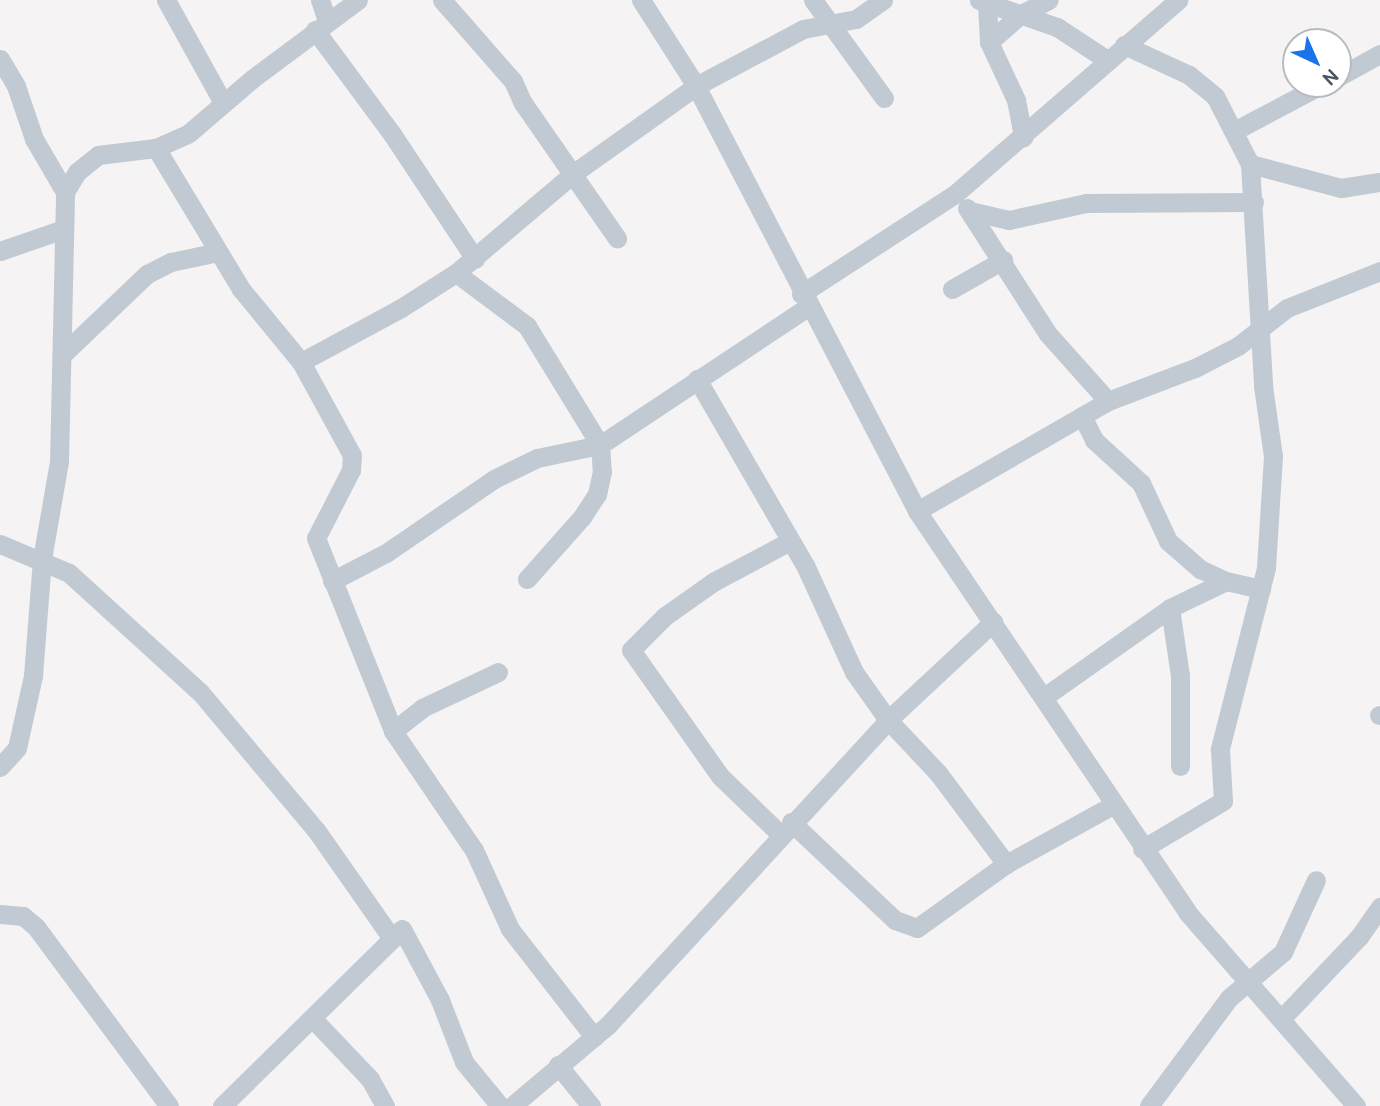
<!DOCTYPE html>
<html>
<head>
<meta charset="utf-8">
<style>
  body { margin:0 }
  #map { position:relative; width:1380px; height:1106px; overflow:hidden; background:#f5f3f3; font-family:Cabin,sans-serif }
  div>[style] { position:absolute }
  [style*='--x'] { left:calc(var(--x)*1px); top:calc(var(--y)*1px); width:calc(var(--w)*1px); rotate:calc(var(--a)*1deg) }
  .minor>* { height:19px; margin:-9.5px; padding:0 9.5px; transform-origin:9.5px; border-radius:9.5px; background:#c1cad2 }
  span { translate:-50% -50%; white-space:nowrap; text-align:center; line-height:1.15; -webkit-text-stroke:5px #fff; paint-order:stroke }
  .north { position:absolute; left:1282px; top:28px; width:70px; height:70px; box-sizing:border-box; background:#fff; border:2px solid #b7bbc0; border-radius:50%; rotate:136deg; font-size:19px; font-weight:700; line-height:28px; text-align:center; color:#4a5661 }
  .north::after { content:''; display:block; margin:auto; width:24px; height:32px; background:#1a73e8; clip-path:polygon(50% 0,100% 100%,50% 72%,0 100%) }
</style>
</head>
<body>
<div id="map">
  <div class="minor">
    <i style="--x:166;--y:0;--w:118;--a:61"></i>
    <i style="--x:320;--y:0;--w:21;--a:71"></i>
    <i style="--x:442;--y:0;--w:108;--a:48.8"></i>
    <i style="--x:513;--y:81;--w:24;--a:66"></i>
    <i style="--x:523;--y:103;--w:165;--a:55.2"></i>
    <i style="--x:641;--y:0;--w:102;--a:57.4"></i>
    <i style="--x:696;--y:86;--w:479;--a:62.5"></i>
    <i style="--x:917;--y:511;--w:483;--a:56"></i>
    <i style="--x:1187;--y:912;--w:257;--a:48.9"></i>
    <i style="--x:813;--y:0;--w:121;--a:54.1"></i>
    <i style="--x:979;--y:0;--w:83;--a:19.1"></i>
    <i style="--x:1057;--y:27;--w:60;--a:33.4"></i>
    <i style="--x:987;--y:4;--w:38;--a:87"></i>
    <i style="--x:989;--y:42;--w:64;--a:65"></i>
    <i style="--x:1016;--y:100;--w:38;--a:79"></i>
    <i style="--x:315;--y:30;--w:129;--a:53.5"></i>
    <i style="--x:392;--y:134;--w:150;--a:56.4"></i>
    <i style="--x:989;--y:42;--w:43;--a:-41.2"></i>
    <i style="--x:1021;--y:14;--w:31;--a:-27"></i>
    <i style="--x:1124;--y:45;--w:72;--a:24.8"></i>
    <i style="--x:1189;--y:75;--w:33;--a:39"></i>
    <i style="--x:1215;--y:96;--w:76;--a:62.8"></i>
    <i style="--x:1250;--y:164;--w:222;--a:86.6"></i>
    <i style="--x:1263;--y:386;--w:71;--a:81.9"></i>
    <i style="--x:1273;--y:456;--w:112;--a:93.6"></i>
    <i style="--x:1266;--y:568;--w:187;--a:104.3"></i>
    <i style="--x:1220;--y:749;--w:52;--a:86.7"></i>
    <i style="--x:1223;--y:801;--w:94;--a:149.3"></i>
    <i style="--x:0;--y:59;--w:31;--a:59"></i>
    <i style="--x:16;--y:86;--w:56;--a:71.2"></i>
    <i style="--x:34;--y:139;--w:61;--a:59.7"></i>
    <i style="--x:1338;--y:77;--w:48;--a:-28.7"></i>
    <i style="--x:1236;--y:130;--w:98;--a:-27.9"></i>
    <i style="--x:156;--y:148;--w:165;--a:58.9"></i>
    <i style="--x:241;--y:289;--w:94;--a:50.6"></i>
    <i style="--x:301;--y:362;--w:106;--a:61.3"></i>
    <i style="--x:352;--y:455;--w:15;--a:94"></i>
    <i style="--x:351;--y:470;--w:76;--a:117.2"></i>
    <i style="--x:316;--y:538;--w:208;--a:68.2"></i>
    <i style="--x:393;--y:731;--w:144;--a:55.8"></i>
    <i style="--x:474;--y:850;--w:87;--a:65.5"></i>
    <i style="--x:510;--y:929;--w:137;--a:52.1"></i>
    <i style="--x:1250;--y:164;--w:94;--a:14.8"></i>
    <i style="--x:1341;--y:188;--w:39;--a:-9"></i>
    <i style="--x:967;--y:208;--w:150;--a:57.3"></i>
    <i style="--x:1048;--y:334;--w:90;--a:48.2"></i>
    <i style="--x:970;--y:211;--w:40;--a:13"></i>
    <i style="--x:1009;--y:220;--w:79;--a:-12.4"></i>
    <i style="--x:1086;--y:203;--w:168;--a:-0.3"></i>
    <i style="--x:0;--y:251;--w:65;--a:-19"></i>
    <i style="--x:456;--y:273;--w:89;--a:36.7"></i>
    <i style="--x:527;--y:326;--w:140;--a:58.5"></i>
    <i style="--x:600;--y:445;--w:26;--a:86"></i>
    <i style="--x:602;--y:471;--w:24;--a:102"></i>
    <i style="--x:597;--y:494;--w:27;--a:123"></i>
    <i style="--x:582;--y:517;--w:83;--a:131.6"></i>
    <i style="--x:952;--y:289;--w:59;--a:-29.6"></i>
    <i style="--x:801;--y:294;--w:184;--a:-33"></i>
    <i style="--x:955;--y:194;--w:296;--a:-41"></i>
    <i style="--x:64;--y:353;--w:115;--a:-43.6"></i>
    <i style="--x:147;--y:274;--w:27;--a:-27"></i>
    <i style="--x:171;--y:262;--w:48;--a:-12"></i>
    <i style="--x:301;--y:362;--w:114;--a:-28.4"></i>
    <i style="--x:401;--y:308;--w:65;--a:-32.5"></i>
    <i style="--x:456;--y:273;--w:155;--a:-40.3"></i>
    <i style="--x:574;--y:173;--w:150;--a:-35.5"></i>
    <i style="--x:696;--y:86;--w:121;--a:-28"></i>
    <i style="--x:803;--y:29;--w:54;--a:-10.7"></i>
    <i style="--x:856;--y:19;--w:33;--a:-35"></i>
    <i style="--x:697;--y:379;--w:215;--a:59.9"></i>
    <i style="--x:805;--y:565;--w:118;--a:65.4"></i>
    <i style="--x:854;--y:672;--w:59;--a:54.7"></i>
    <i style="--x:888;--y:720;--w:73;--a:46.7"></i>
    <i style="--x:938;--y:773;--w:114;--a:53.2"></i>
    <i style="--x:1082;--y:416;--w:27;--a:63"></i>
    <i style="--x:1094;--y:440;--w:64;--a:42.5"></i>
    <i style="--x:1141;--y:483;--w:64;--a:65"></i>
    <i style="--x:1168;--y:541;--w:43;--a:41.2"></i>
    <i style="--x:1200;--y:569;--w:29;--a:25"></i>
    <i style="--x:917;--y:511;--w:220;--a:-29.9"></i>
    <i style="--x:1108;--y:401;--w:93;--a:-20.8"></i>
    <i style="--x:1195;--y:368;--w:48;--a:-27.1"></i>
    <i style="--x:1238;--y:346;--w:62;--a:-37.8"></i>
    <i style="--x:1287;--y:308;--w:100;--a:-21.7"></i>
    <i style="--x:0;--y:544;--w:75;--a:22.8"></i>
    <i style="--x:69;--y:573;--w:177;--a:42.3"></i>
    <i style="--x:200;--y:692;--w:180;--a:50"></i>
    <i style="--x:316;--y:830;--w:131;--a:55"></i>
    <i style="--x:332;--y:581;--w:61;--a:-27.4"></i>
    <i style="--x:386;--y:553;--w:131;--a:-34.4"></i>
    <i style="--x:494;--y:479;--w:48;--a:-26"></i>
    <i style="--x:537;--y:458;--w:64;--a:-11.7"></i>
    <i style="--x:600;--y:445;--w:250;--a:-33.6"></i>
    <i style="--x:1170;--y:608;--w:69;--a:81.6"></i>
    <i style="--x:1180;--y:676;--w:90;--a:90"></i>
    <i style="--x:1044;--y:697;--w:154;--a:-35.2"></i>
    <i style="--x:1170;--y:608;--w:62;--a:-25.7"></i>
    <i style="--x:1226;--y:581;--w:36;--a:13"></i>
    <i style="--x:1379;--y:715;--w:1;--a:0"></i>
    <i style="--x:393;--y:731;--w:37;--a:-38"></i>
    <i style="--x:422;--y:708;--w:84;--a:-25.3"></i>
    <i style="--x:0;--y:767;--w:25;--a:-48"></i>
    <i style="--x:17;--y:748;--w:74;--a:-77.5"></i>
    <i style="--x:33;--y:676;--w:117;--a:-85.6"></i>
    <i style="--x:42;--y:559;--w:98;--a:-80.1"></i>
    <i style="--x:59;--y:462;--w:270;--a:-88.7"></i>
    <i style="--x:65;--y:192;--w:23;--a:-59"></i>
    <i style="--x:77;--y:172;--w:27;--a:-39"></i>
    <i style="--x:98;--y:155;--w:58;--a:-6.9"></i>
    <i style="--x:156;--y:148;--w:36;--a:-24"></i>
    <i style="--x:189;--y:133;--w:83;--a:-40.6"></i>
    <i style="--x:252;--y:79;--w:132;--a:-36.7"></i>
    <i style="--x:791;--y:822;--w:143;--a:43.3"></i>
    <i style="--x:895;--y:920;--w:23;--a:20"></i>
    <i style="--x:917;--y:928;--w:110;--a:-35.7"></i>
    <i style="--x:1006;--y:864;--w:122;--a:-28.9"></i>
    <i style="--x:780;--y:834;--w:83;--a:-136"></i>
    <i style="--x:720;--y:776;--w:154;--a:-125.2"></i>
    <i style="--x:631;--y:650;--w:48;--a:-45"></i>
    <i style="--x:665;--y:616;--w:59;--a:-35.3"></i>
    <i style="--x:713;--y:582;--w:87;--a:-28"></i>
    <i style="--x:0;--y:914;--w:23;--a:5"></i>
    <i style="--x:23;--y:916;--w:17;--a:40"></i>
    <i style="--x:36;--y:927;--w:223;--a:53.4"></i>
    <i style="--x:312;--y:1018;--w:84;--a:46.4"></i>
    <i style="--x:370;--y:1079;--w:31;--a:61"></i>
    <i style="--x:1282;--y:1018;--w:112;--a:-46.5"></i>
    <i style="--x:1359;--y:937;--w:37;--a:-55"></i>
    <i style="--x:558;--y:1065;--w:53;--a:51.2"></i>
    <i style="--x:222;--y:1106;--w:252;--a:-44.5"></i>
    <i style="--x:402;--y:929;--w:81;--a:61.8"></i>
    <i style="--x:440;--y:1000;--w:66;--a:68.8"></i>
    <i style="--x:464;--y:1062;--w:57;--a:50.7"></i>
    <i style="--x:512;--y:1106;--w:126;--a:-40.2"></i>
    <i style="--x:608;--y:1025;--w:414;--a:-47.4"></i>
    <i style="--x:888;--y:720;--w:144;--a:-43"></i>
    <i style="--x:1149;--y:1106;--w:134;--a:-53.5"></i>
    <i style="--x:1229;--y:998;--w:71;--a:-40.4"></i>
    <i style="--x:1283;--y:952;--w:79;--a:-65.4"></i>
  </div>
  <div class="north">N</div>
</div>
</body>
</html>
